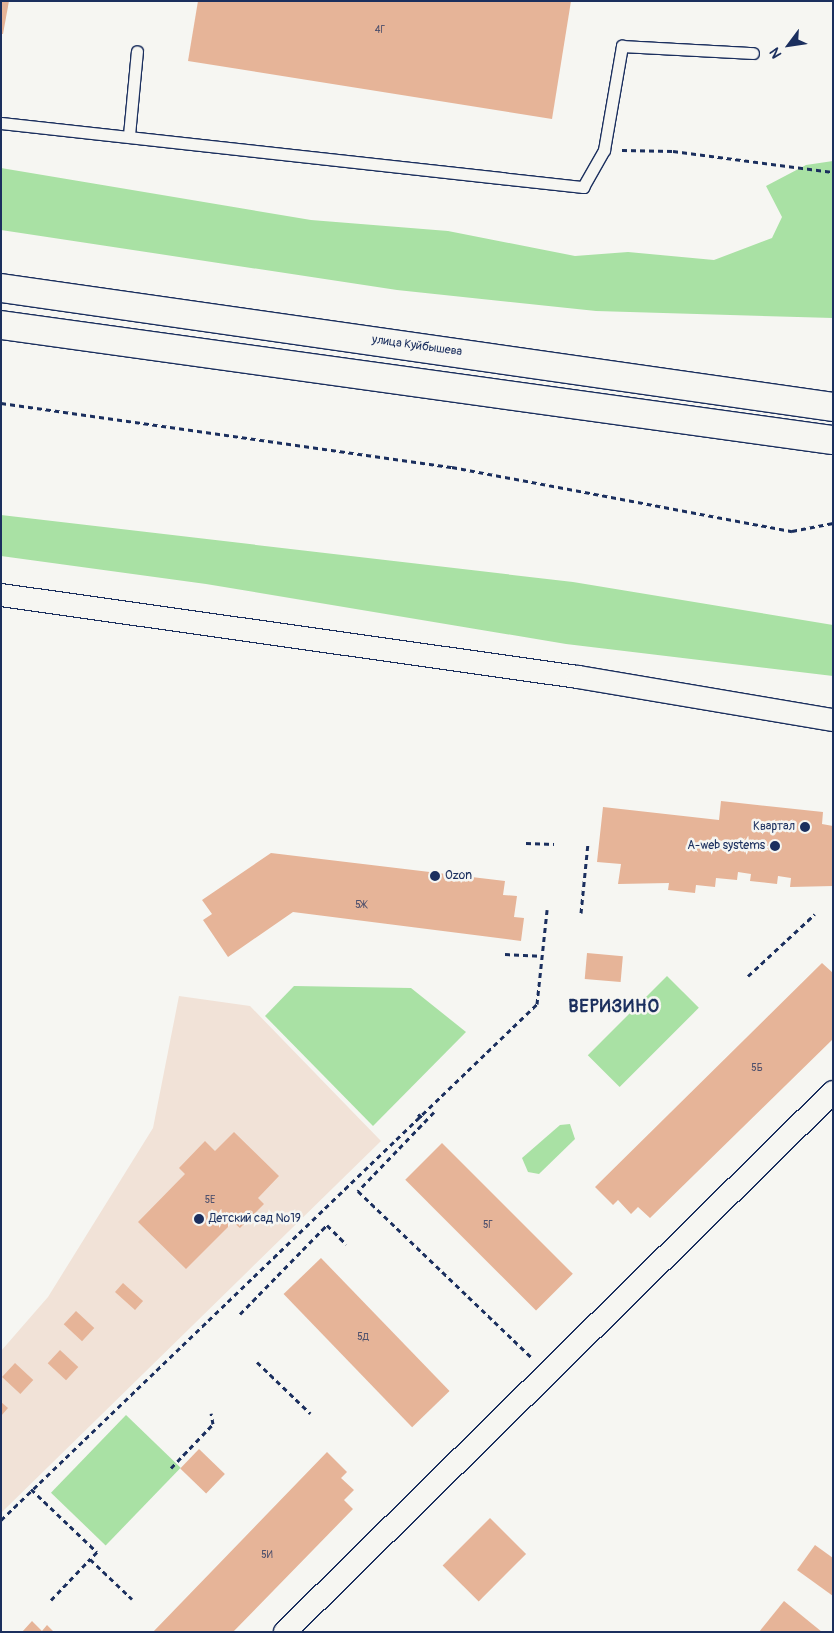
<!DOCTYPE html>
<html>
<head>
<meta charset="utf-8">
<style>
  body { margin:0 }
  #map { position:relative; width:834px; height:1633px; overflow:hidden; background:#f6f6f2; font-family:Pangolin,sans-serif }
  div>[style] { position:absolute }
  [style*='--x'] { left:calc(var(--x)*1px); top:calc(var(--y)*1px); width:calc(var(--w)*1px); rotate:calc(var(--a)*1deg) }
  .built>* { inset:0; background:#f1e2d7 }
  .green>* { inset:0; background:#a9e1a4; transform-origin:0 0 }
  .building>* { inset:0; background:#e6b498; transform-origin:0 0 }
  .path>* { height:3px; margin-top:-1.5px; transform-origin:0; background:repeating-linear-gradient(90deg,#1b2f5e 0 5px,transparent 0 9px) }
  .roads { filter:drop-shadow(1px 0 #1b2f5e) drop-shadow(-1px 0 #1b2f5e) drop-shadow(0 1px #1b2f5e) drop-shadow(0 -1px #1b2f5e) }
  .lane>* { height:11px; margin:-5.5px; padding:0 5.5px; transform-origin:5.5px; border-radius:5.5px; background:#f6f6f2 }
  .street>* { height:22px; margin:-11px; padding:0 11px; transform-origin:11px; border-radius:11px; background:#f6f6f2 }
  .highway>* { height:28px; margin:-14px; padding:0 14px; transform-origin:14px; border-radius:14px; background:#f6f6f2 }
  .dots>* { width:14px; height:14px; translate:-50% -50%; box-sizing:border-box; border:2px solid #f6f6f2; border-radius:50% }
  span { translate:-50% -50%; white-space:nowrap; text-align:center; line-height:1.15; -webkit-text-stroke:5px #f6f6f2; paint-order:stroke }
  .number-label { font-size:10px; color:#4e506c }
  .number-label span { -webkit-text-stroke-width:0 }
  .street-label { font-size:12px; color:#1b2f5e }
  .poi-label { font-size:12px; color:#1b2f5e }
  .right { translate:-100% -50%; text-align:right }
  .left { translate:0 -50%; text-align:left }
  .district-label { font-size:18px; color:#1b2f5e; font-weight:700; letter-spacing:1px }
  .frame { position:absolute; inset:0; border:2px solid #1b2f5e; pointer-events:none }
  .north { position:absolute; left:764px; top:20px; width:50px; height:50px; -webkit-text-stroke:4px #f6f6f2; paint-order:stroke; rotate:239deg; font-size:14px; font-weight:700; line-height:20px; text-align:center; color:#1b2f5e }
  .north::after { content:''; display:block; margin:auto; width:18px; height:22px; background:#1b2f5e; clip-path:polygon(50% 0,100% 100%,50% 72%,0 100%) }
</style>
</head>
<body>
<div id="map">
  <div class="built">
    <i style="clip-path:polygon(179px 996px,250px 1006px,381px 1141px,1px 1513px,1px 1351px,48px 1297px,153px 1128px)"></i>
  </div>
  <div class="green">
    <i style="clip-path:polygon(833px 161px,833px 318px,596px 311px,397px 290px,1px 230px,1px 168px,311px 220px,448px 231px,575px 256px,628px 252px,714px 260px,772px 238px,782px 217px,766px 186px,806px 165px)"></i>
    <i style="clip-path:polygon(1px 515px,573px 582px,833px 625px,833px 676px,566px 644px,206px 584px,1px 556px)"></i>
    <i style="left:667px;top:976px;width:45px;height:112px;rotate:45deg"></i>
    <i style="clip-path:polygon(294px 986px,411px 988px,466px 1032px,373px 1126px,265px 1016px)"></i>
    <i style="clip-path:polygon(570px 1124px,575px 1139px,539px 1174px,528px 1172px,522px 1158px,560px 1125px)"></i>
    <i style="left:126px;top:1415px;width:76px;height:108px;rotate:44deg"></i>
  </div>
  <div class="building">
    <i style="clip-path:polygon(1px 1px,9px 1px,3px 34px,1px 34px)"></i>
    <i style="clip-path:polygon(198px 1px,571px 1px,552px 119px,188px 61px)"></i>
    <i style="clip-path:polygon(721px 801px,823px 812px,822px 824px,833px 826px,833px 886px,790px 887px,791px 878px,778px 876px,777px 884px,750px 881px,751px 874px,738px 872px,737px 880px,716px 878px,715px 887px,696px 885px,695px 893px,668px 890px,669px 883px,618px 884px,621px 864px,597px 862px,603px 807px,719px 820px)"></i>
    <i style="clip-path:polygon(271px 853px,505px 881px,503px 895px,517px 896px,514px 917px,524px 918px,521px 941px,293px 912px,228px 957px,203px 920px,212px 914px,202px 900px)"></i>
    <i style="left:587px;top:953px;width:36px;height:26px;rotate:5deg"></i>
    <i style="clip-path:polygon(822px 963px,833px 973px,833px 1039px,650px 1218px,638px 1207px,631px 1214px,618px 1200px,613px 1205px,595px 1187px)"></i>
    <i style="clip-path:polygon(234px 1132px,279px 1176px,258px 1198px,264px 1204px,240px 1228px,233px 1222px,186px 1269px,138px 1222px,185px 1174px,179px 1168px,205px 1141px,215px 1151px)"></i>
    <i style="left:442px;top:1143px;width:185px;height:52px;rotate:45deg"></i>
    <i style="left:321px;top:1258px;width:185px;height:52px;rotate:46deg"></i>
    <i style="left:123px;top:1283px;width:27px;height:12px;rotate:42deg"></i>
    <i style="left:76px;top:1311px;width:25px;height:18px;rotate:43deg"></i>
    <i style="left:60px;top:1350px;width:25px;height:18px;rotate:43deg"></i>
    <i style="left:15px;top:1363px;width:25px;height:19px;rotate:43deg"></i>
    <i style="clip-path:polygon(1px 1402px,8px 1408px,1px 1416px)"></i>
    <i style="left:199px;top:1449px;width:36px;height:27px;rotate:44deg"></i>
    <i style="clip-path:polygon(327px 1452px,347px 1472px,341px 1478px,354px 1490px,344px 1500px,353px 1509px,233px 1632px,153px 1632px)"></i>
    <i style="left:490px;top:1518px;width:51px;height:67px;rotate:45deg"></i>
    <i style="clip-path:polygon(815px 1545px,833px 1558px,833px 1596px,797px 1570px)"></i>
    <i style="clip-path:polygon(784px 1601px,822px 1632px,759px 1632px)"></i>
    <i style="clip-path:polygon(32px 1621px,42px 1631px,47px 1625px,54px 1632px,22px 1632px)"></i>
  </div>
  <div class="path">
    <i style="--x:622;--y:150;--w:51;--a:1.1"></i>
    <i style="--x:673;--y:151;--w:161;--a:7.5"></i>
    <i style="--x:1;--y:403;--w:456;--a:8.1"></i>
    <i style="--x:452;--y:467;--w:346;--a:10.7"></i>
    <i style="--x:792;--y:531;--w:42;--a:-11"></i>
    <i style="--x:526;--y:843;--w:28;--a:2"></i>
    <i style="--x:581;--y:913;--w:70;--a:-84.3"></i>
    <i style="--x:505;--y:954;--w:35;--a:3"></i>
    <i style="--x:748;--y:976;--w:91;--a:-42.8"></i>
    <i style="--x:434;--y:1112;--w:110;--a:133.9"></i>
    <i style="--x:358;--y:1191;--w:240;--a:43.8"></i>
    <i style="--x:418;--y:1114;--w:11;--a:41"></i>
    <i style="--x:240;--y:1314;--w:124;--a:-45.7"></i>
    <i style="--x:327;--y:1225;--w:27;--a:45"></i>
    <i style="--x:257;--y:1362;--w:74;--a:43.9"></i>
    <i style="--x:171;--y:1468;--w:61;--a:-46.3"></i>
    <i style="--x:213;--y:1424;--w:11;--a:-100"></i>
    <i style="--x:31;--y:1489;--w:91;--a:43.7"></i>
    <i style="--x:97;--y:1552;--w:10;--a:135"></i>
    <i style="--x:90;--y:1559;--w:58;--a:43.6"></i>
    <i style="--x:1;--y:1520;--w:744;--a:-43.91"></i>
    <i style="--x:537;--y:1004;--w:95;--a:-83.9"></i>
    <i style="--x:51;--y:1600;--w:57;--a:-46.4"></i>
  </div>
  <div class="roads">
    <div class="lane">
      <i style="--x:1;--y:123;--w:586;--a:6.28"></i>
      <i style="--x:583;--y:187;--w:43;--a:-60.4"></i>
      <i style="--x:604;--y:150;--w:106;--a:-80.2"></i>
      <i style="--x:622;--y:46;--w:131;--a:3.1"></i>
      <i style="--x:129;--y:135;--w:84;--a:-84.6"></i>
    </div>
    <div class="street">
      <i style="--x:1;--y:595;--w:583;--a:8.09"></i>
      <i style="--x:578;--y:677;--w:259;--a:9.6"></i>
      <i style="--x:285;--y:1632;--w:769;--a:-44.58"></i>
    </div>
    <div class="highway">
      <i style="--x:1;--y:288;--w:840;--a:8.14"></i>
      <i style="--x:1;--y:325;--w:840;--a:7.87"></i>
    </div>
  </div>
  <div class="dots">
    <i style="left:805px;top:827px;background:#1b2f5e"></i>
    <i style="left:775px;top:846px;background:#1b2f5e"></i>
    <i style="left:435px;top:876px;background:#1b2f5e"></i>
    <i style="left:199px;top:1219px;background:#1b2f5e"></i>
  </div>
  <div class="number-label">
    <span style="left:380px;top:31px">4Г</span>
    <span style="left:361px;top:906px">5Ж</span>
    <span style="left:757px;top:1069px">5Б</span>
    <span style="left:210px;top:1201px">5Е</span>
    <span style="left:488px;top:1226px">5Г</span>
    <span style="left:363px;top:1338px">5Д</span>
    <span style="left:267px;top:1556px">5И</span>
  </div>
  <div class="street-label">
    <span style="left:417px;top:346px;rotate:8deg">улица Куйбышева</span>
  </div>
  <div class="poi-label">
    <span class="right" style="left:795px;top:827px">Квартал</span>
    <span class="right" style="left:765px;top:846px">A-web systems</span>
    <span class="left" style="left:445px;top:876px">Ozon</span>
    <span class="left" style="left:209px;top:1219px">Детский сад №19</span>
  </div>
  <div class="district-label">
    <span style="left:614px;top:1007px">ВЕРИЗИНО</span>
  </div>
  <div class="frame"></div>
  <div class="north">N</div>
</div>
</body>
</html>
